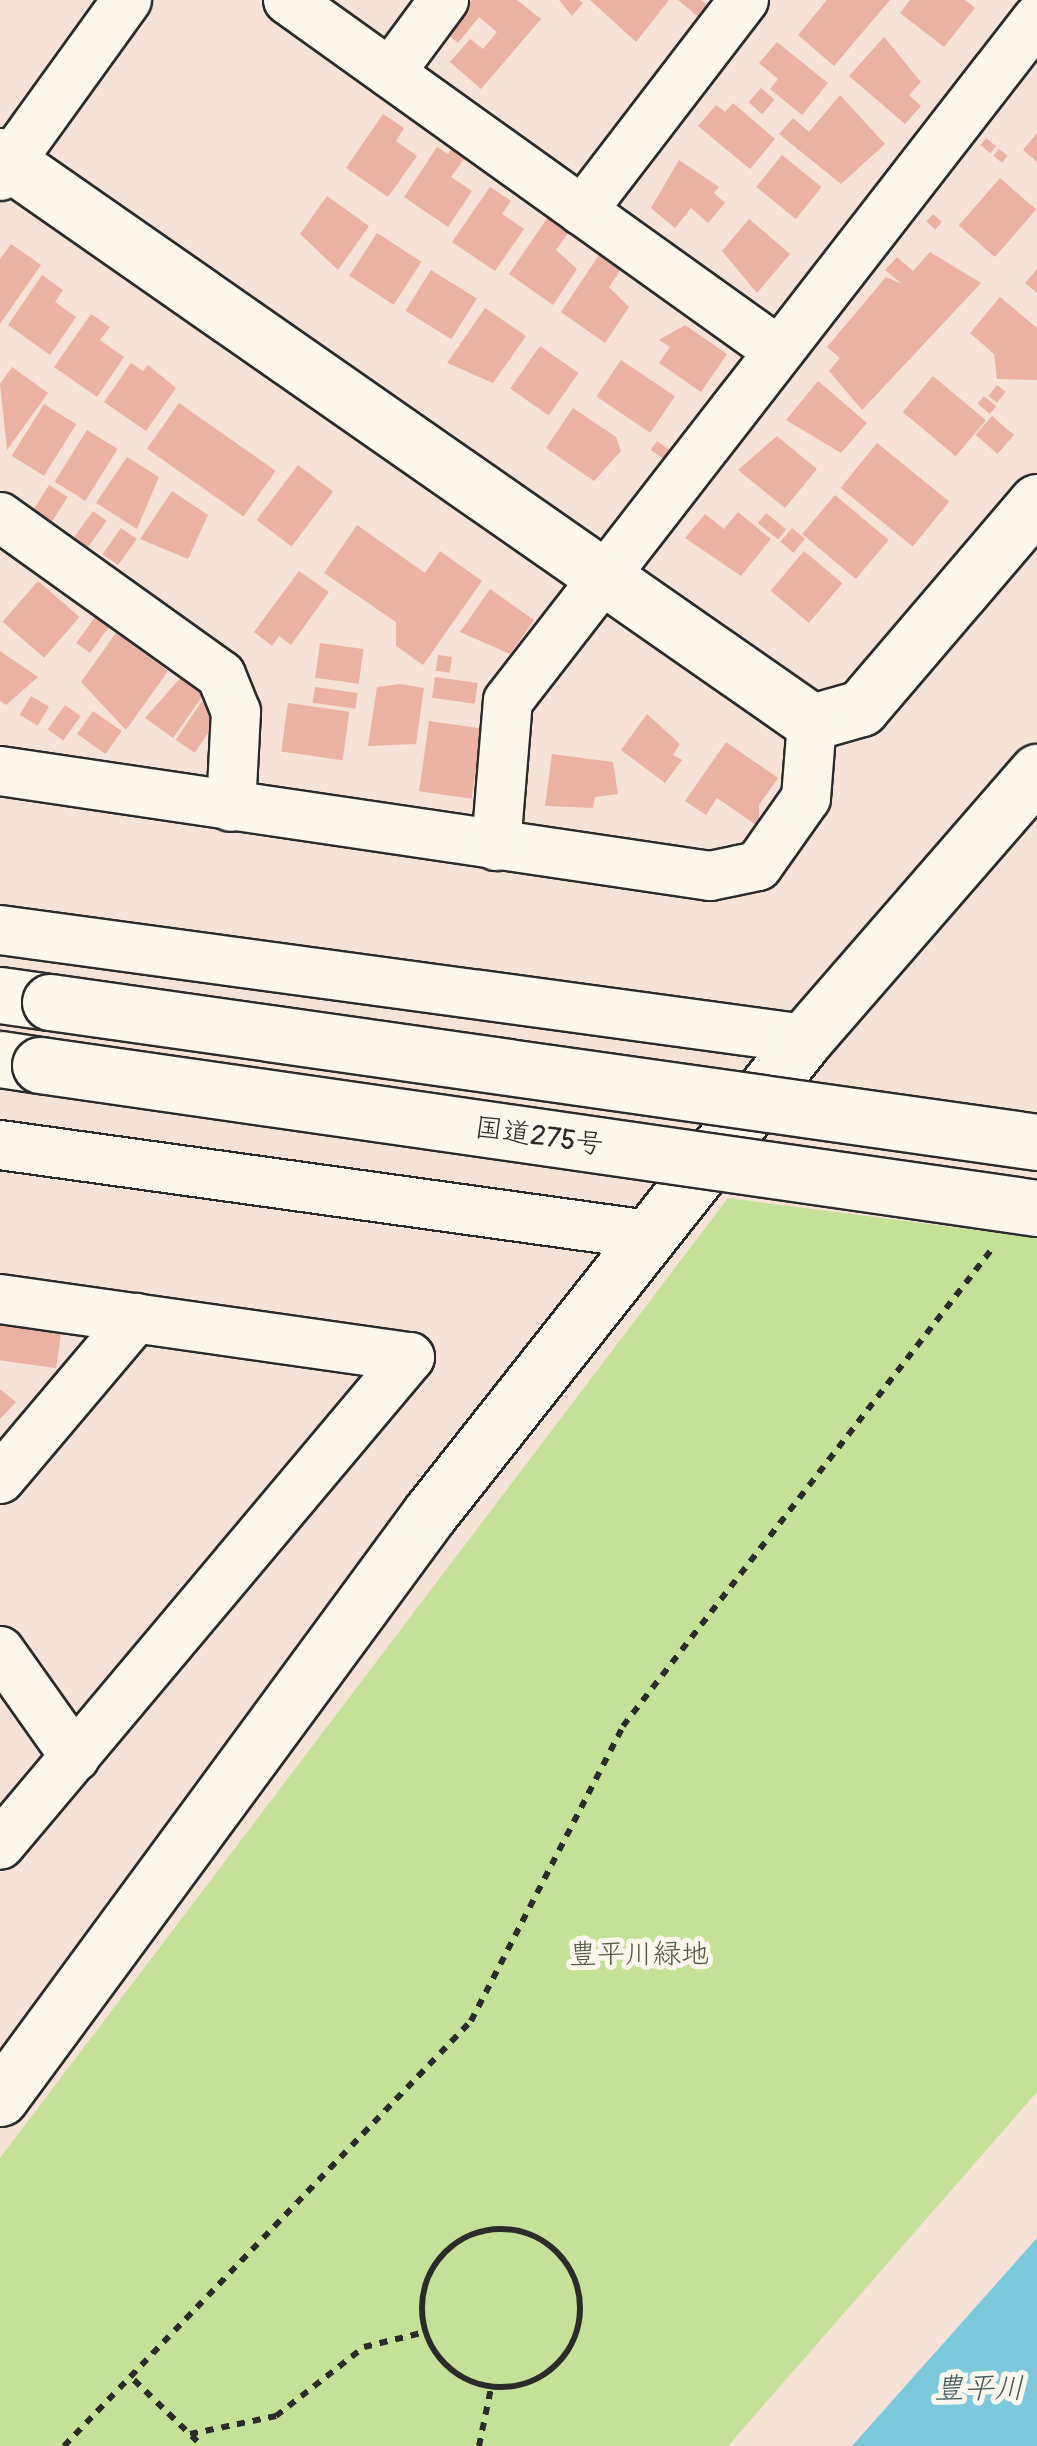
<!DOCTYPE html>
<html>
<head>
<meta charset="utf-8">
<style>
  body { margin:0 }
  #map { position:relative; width:1037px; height:2446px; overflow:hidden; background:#f6e2d6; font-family:Pangolin,"Klee One",sans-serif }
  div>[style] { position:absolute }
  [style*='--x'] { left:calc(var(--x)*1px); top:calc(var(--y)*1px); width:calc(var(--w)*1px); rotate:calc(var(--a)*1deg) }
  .green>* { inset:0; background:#c5e198 }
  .water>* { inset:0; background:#7cc9db }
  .building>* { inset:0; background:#ebb2a3; transform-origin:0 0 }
  .path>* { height:6px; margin-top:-3px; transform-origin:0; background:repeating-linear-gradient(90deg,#2b2b2b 0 8px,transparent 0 16px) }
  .path>.ring { margin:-3px; padding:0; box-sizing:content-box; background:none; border:6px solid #2b2b2b; border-radius:50% }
  .roads { filter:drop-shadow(2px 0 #2b2b2b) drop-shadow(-2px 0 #2b2b2b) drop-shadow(0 2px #2b2b2b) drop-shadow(0 -2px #2b2b2b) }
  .minor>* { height:48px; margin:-24px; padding:0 24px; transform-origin:24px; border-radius:24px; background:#fbf7ec }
  .tertiary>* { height:55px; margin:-27.5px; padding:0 27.5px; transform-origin:27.5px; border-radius:27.5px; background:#fbf7ec }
  .trunk>* { height:55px; margin:-27.5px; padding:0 27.5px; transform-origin:27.5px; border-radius:27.5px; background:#fbf7ec }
  .bridges { filter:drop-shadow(2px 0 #2b2b2b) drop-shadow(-2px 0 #2b2b2b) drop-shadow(0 2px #2b2b2b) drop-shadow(0 -2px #2b2b2b) }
  .trunk-bridge>* { height:55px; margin:-27.5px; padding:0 27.5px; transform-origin:27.5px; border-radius:27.5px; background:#fbf7ec }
  span { translate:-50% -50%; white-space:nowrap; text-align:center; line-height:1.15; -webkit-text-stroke:10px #fbf7ec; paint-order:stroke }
  .street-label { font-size:28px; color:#2b2b2b }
  .park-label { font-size:28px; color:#525846 }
  .water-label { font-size:30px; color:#435a60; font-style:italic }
</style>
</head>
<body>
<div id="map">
  <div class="green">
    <i style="clip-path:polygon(728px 1198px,1037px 1238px,1037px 2092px,728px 2446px,0 2446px,0 2158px)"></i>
  </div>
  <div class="water">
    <i style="clip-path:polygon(1037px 2238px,1037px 2446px,852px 2446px)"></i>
  </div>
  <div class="building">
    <i style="clip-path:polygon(472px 0,517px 0,541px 19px,481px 89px,450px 62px,470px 39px,483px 49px,497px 32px,479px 17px,458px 43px,445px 32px)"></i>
    <i style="clip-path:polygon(559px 0,579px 0,583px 3px,572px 16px)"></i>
    <i style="clip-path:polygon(590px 0,669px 0,636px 42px)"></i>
    <i style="clip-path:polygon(678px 0,701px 0,710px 7px,701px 19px)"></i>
    <i style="clip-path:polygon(827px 0,890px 0,834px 66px,798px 35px)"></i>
    <i style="clip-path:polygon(910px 0,965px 0,975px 8px,944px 47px,900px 13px)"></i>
    <i style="clip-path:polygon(884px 37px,921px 82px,909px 95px,921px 106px,905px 124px,849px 76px)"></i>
    <i style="clip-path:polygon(777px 42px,828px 83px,802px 115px,770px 89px,778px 79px,759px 63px)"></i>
    <i style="left:761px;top:88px;width:18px;height:19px;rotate:41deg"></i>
    <i style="clip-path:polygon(840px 95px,885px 144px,841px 184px,779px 134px,793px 118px,809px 132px)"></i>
    <i style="clip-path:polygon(733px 103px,775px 139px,750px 169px,698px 126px,716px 105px,725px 112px)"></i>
    <i style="clip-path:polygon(383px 114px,404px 128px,396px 141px,417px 156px,388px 197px,346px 168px)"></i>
    <i style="clip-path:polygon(1037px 133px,1037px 162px,1023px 150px)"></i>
    <i style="left:986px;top:138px;width:13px;height:9px;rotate:39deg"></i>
    <i style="clip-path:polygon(453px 146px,466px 156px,451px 177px,472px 191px,448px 227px,404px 197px,437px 147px,448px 154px)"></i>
    <i style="left:999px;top:149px;width:11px;height:9px;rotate:38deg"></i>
    <i style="left:782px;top:155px;width:51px;height:41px;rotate:39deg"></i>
    <i style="clip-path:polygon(679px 160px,719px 187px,714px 193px,725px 203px,708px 223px,691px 208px,675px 228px,651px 208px)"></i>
    <i style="left:1000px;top:178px;width:48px;height:63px;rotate:41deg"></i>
    <i style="clip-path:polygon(490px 187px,511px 201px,502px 214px,524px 229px,495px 271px,452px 242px)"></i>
    <i style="clip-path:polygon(327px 196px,369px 226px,338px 270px,300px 234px)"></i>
    <i style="left:933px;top:214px;width:12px;height:10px;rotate:42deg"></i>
    <i style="clip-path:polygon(548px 217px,569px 232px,556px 250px,577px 269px,553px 305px,509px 274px)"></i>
    <i style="clip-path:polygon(749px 219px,790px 254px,757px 293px,722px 251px)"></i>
    <i style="left:377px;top:233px;width:53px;height:51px;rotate:33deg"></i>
    <i style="clip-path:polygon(11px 244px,41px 265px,0 324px,0 259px)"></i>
    <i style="clip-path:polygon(930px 252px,981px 283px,862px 410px,829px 371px,840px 358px,827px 347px,886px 277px,902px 284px,885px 270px,897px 257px,913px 271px)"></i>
    <i style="clip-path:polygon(599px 255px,621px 269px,609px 287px,629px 307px,605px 343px,561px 312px)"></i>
    <i style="clip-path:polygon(1037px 269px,1037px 293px,1025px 283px)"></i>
    <i style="left:431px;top:270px;width:54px;height:48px;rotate:32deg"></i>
    <i style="clip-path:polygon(42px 275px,63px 290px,55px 302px,76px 317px,50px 355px,8px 325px)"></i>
    <i style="clip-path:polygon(1000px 297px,1037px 328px,1037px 380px,997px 379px,994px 354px,970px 333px)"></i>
    <i style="clip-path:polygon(485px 308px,526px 336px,493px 383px,447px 363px)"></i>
    <i style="clip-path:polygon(91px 314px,110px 327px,100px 340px,124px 357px,97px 397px,54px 367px)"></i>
    <i style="clip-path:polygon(685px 325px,727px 354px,701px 392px,659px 363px,670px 347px,659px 340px)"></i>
    <i style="left:540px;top:346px;width:47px;height:52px;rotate:35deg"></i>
    <i style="left:621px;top:360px;width:65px;height:44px;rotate:34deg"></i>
    <i style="clip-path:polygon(131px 363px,143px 371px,148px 365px,176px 388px,146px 431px,104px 402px)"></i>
    <i style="clip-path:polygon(12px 367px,48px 393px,7px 450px,0 384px)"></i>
    <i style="left:933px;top:376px;width:69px;height:47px;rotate:40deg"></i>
    <i style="clip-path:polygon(818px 381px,867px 423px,841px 453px,786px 420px)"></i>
    <i style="left:997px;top:385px;width:11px;height:14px;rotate:38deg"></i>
    <i style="left:984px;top:396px;width:16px;height:10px;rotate:40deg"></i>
    <i style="left:179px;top:403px;width:118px;height:56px;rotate:35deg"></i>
    <i style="left:44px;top:404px;width:38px;height:61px;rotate:32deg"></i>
    <i style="clip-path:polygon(573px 408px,616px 437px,621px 451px,594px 481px,546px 448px)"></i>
    <i style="left:992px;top:416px;width:29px;height:25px;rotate:41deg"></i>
    <i style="left:87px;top:430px;width:36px;height:61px;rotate:32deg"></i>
    <i style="clip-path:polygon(777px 436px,817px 469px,785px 508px,738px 470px)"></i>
    <i style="left:657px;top:441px;width:16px;height:11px;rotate:35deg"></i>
    <i style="left:877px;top:443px;width:93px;height:58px;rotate:39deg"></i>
    <i style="clip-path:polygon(127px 457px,159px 477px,137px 529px,96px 503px)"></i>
    <i style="left:298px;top:465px;width:44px;height:69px;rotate:37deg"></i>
    <i style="left:49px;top:485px;width:22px;height:29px;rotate:32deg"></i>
    <i style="clip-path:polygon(172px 491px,208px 515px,188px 559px,140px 539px)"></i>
    <i style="left:835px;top:495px;width:70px;height:51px;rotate:40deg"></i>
    <i style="left:93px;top:511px;width:17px;height:32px;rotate:36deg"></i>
    <i style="clip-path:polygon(738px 512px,771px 539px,741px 576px,685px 538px,705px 514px,724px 529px)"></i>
    <i style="left:766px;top:513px;width:26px;height:13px;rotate:39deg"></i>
    <i style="clip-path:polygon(357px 525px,425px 573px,440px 551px,482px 581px,423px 665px,396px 646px,396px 622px,324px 573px)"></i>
    <i style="left:121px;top:528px;width:19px;height:32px;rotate:35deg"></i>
    <i style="left:792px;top:528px;width:17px;height:18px;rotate:40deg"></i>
    <i style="left:804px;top:551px;width:50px;height:52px;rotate:40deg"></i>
    <i style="clip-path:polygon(299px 571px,329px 592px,291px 645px,279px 636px,272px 646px,254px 632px)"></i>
    <i style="left:38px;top:581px;width:55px;height:54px;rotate:41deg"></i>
    <i style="clip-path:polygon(490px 589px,534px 620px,510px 654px,460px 632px)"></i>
    <i style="left:98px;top:613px;width:17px;height:37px;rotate:36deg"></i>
    <i style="clip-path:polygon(116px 633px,168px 671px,126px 730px,81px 682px)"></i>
    <i style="left:320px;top:643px;width:44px;height:35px;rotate:8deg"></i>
    <i style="clip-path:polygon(0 651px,38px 677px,6px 705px,0 701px)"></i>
    <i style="left:438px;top:655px;width:14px;height:16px;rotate:8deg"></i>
    <i style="clip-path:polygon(183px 675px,206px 691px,173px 738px,145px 718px)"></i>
    <i style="left:435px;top:677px;width:43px;height:21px;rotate:8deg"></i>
    <i style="clip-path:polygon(400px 684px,424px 688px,416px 744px,368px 746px,377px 687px)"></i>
    <i style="left:315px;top:687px;width:43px;height:16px;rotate:8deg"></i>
    <i style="left:31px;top:696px;width:21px;height:22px;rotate:31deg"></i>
    <i style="left:202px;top:701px;width:23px;height:47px;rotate:34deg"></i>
    <i style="left:288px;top:703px;width:62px;height:49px;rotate:8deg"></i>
    <i style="left:65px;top:705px;width:19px;height:30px;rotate:35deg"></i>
    <i style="left:93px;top:711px;width:35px;height:28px;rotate:35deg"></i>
    <i style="clip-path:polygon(647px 714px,680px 744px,673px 755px,682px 760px,665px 783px,621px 750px)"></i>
    <i style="left:429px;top:721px;width:53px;height:71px;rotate:8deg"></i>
    <i style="clip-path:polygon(726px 742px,778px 778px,759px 805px,759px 827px,717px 798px,706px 815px,685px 801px)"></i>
    <i style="clip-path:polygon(552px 754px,613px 762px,618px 794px,595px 797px,593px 808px,545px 806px)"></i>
    <i style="left:0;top:1322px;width:62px;height:38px;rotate:8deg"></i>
    <i style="clip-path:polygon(0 1389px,16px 1402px,0 1419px)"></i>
  </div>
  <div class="path">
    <i class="ring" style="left:422px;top:2229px;width:152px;height:152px"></i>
    <i style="--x:134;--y:2380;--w:95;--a:44.1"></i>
    <i style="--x:190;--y:2434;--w:88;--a:-11.8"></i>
    <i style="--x:276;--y:2416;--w:112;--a:-38.1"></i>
    <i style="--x:364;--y:2347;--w:63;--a:-13.8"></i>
    <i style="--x:64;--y:2446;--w:588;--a:-46.24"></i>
    <i style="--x:471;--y:2021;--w:332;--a:-62.7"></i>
    <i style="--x:623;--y:1726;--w:603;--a:-52.28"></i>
    <i style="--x:479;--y:2446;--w:59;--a:-78.3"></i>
  </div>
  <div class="roads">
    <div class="minor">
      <i style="--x:288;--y:0;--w:598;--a:35.6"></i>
      <i style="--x:390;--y:73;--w:91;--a:-53.5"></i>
      <i style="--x:0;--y:176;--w:217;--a:-54.2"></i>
      <i style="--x:582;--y:211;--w:266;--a:-52.5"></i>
      <i style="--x:0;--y:517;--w:272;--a:35.6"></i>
      <i style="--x:221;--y:675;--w:40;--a:68"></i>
      <i style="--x:236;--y:712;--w:95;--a:93"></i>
      <i style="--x:0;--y:771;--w:718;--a:8.41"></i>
      <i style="--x:710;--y:876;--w:49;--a:-11.8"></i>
      <i style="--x:758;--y:866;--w:83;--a:-54.8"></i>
      <i style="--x:806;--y:798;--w:76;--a:-85.5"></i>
      <i style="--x:496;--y:846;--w:145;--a:-85.3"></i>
      <i style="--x:508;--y:701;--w:863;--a:-52.2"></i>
      <i style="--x:0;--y:930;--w:812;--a:7.71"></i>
      <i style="--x:0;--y:1145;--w:655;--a:7.9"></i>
      <i style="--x:0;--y:1299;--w:414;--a:8.1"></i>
      <i style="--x:410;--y:1357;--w:637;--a:130.04"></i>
      <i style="--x:0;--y:1479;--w:211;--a:-49.8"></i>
      <i style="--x:0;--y:1651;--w:130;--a:54.7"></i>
    </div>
    <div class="tertiary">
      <i style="--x:0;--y:156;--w:990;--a:34.88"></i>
      <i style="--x:812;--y:722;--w:51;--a:-15.9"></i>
      <i style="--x:861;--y:708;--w:271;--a:-49.5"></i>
      <i style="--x:0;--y:2098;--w:727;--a:-53.67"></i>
      <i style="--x:431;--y:1512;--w:603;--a:-51.67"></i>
      <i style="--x:805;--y:1039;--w:354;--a:-49"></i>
    </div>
    <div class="trunk">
      <i style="--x:0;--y:995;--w:50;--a:8"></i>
      <i style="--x:0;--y:1059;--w:40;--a:8.5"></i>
    </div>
  </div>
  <div class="bridges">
    <div class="trunk-bridge">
      <i style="--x:50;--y:1002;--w:997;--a:8.07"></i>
      <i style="--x:40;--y:1065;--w:1007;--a:8.16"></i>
    </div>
  </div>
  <div class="street-label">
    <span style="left:539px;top:1137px;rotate:8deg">国道275号</span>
  </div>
  <div class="park-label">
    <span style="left:639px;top:1955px">豊平川緑地</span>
  </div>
  <div class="water-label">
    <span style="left:979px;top:2389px">豊平川</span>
  </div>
</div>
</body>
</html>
